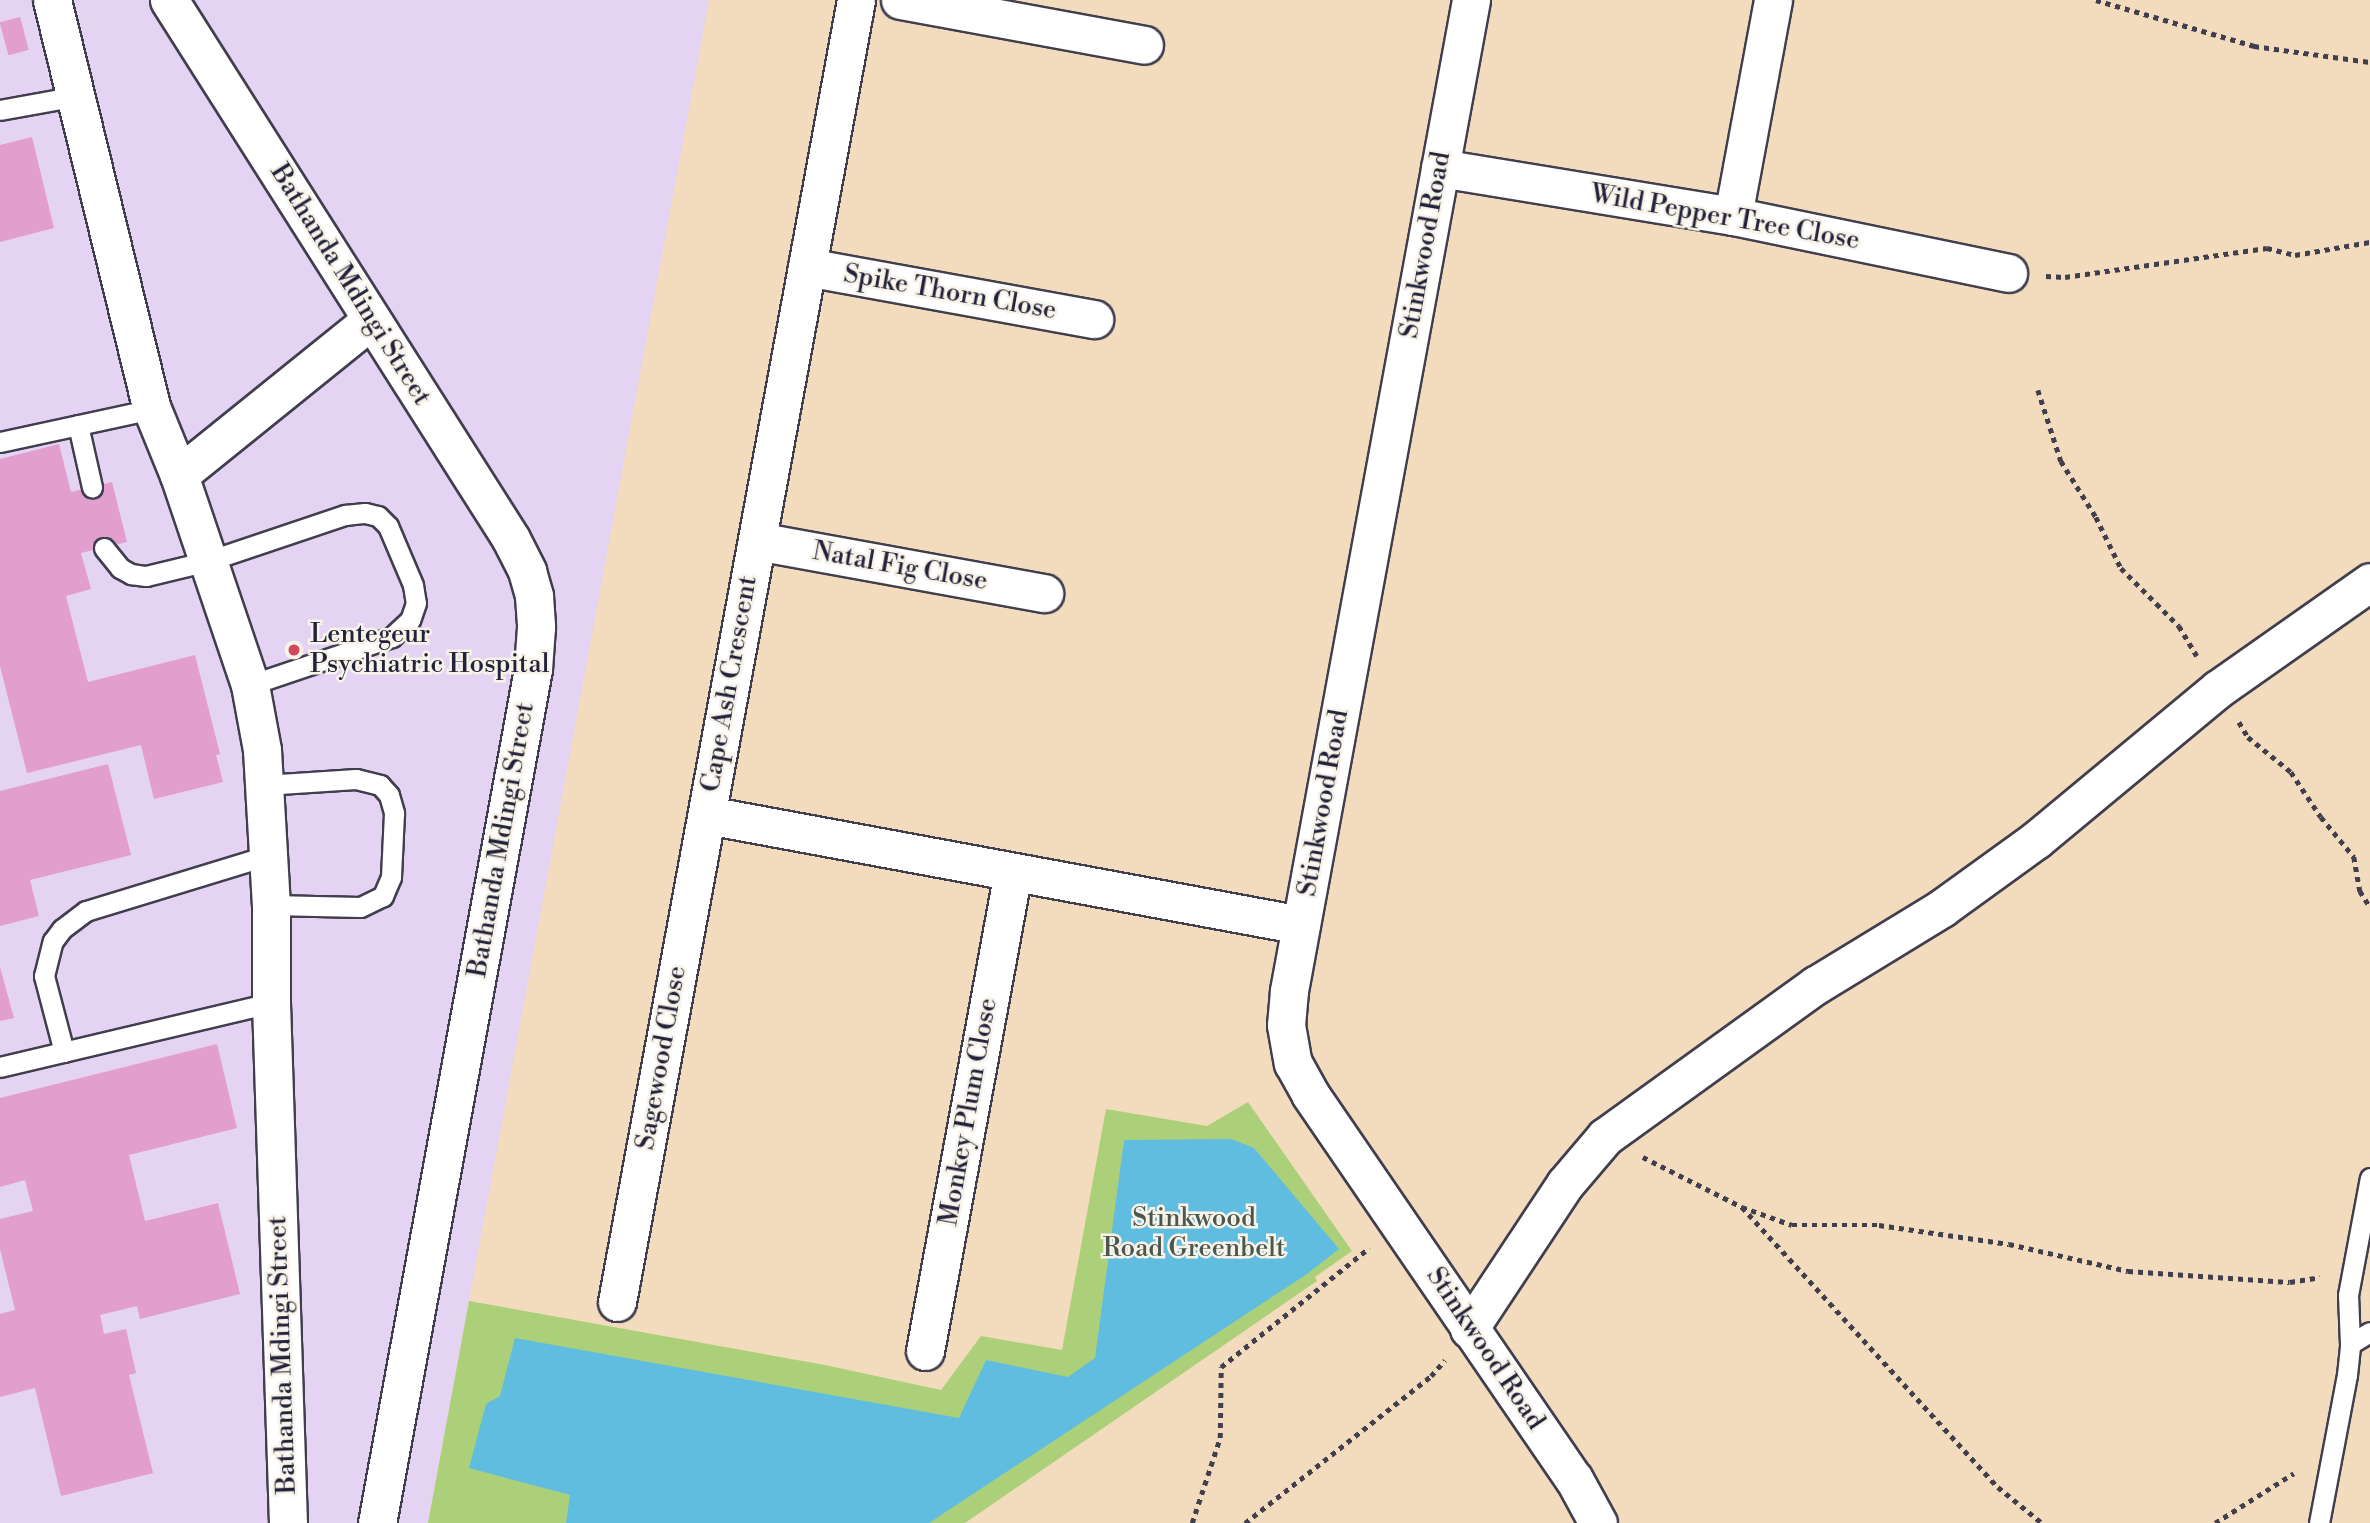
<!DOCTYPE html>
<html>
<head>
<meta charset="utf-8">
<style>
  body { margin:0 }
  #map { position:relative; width:2370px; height:1523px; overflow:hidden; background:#f3dcbd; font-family:"Libre Bodoni",serif }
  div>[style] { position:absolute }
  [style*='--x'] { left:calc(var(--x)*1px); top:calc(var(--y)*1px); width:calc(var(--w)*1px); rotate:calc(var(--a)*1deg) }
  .built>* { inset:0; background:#e4d3f2 }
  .green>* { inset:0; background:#acd079 }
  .water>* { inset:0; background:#61bddf }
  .building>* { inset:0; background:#e19ecf; transform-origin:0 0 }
  .path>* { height:4.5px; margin-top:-2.25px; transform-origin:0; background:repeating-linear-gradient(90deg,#413e4e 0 5px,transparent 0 10px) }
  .roads { filter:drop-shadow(2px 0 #413e4e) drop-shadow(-2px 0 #413e4e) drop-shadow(0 2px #413e4e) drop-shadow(0 -2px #413e4e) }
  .service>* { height:19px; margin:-9.5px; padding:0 9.5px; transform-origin:9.5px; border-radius:9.5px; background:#fff }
  .minor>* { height:37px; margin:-18.5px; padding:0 18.5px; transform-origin:18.5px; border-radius:18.5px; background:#fff }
  .dots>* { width:19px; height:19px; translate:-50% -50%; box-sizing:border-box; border:4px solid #f7f3e8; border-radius:50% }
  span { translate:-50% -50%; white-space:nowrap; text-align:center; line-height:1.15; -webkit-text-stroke:5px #f7f3e8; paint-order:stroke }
  .street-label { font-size:26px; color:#22223b }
  .poi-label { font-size:26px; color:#22223b }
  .left { translate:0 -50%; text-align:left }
  .park-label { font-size:26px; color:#4b564e }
</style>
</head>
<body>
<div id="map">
  <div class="built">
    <i style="clip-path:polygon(0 0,709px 0,428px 1523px,0 1523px)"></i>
  </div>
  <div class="green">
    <i style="clip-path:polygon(1248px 1102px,1352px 1251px,1315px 1277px,1317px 1281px,965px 1523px,428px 1523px,469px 1301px,825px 1365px,941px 1390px,981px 1336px,1062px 1350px,1106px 1109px,1207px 1126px)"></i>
  </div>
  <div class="water">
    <i style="clip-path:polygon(1231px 1139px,1254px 1148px,1339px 1249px,1307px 1274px,929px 1523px,566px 1523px,570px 1495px,469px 1468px,486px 1404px,500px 1396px,515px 1338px,959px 1418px,986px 1360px,1068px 1377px,1095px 1358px,1124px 1140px)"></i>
  </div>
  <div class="building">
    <i style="left:20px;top:17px;width:34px;height:21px;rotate:75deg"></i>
    <i style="clip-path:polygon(32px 137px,54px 228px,0 242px,0 145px)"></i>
    <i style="clip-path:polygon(59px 444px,71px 492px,112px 482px,127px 542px,81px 553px,91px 589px,66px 596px,88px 682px,195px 655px,220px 754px,216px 755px,223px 782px,154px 799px,141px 745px,27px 773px,0 666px,0 459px)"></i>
    <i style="clip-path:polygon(108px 764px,131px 855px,30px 880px,39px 916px,0 926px,0 791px)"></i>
    <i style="clip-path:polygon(0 967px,14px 1018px,0 1021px)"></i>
    <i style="clip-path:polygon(217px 1044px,237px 1128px,129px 1155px,145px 1221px,218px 1203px,240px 1294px,140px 1319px,137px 1306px,100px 1315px,104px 1334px,126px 1329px,136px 1373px,129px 1375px,153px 1473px,61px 1496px,35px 1388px,0 1397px,0 1314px,15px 1310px,0 1249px,0 1219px,33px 1211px,25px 1180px,0 1187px,0 1098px)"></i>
  </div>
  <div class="path">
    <i style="--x:2096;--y:0;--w:165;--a:16.2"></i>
    <i style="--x:2254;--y:46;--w:117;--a:7.9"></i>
    <i style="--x:2046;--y:276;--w:19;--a:3"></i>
    <i style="--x:2065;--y:277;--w:204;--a:-8.2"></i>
    <i style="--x:2267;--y:248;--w:29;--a:14"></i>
    <i style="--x:2295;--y:255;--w:76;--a:-9.8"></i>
    <i style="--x:2038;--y:390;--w:75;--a:72.1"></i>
    <i style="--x:2061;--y:461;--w:66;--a:58"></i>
    <i style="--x:2096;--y:517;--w:57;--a:63.9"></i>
    <i style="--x:2121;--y:568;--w:82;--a:45"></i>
    <i style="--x:2179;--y:626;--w:35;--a:59"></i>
    <i style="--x:2239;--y:722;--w:17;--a:59"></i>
    <i style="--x:2248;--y:737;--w:55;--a:39.1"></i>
    <i style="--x:2291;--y:772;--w:54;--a:56.3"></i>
    <i style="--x:2321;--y:817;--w:52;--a:50.5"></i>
    <i style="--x:2354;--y:857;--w:35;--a:80"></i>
    <i style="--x:2360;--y:891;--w:19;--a:58"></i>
    <i style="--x:1643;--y:1157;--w:111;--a:26.8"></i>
    <i style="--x:1742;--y:1207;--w:379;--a:47.6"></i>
    <i style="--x:1998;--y:1487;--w:57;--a:39.3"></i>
    <i style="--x:1742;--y:1207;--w:53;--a:19.8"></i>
    <i style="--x:1792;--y:1225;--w:87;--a:0"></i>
    <i style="--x:1879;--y:1225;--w:131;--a:8.3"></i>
    <i style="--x:2009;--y:1244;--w:122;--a:12.8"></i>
    <i style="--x:2128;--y:1271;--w:162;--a:3.9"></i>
    <i style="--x:2290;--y:1282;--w:30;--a:-9"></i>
    <i style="--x:1192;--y:1523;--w:89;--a:-71.8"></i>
    <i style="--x:1220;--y:1438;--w:71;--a:-89.2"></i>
    <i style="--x:1221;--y:1367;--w:190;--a:-38.8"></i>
    <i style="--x:1245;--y:1523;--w:237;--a:-38.3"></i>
    <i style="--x:1431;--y:1376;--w:21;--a:-49"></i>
    <i style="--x:2215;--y:1523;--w:93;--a:-32.3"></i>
  </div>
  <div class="roads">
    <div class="service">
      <i style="--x:0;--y:110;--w:78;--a:-10.3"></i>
      <i style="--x:78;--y:425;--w:64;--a:77.3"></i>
      <i style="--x:0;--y:442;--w:156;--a:-12.2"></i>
      <i style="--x:104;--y:548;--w:26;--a:51"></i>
      <i style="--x:120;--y:568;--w:13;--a:29"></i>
      <i style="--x:131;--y:574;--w:15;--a:8"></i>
      <i style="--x:146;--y:576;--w:64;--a:-13.6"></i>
      <i style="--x:208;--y:561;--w:145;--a:-18.6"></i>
      <i style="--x:345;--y:515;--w:20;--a:-6"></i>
      <i style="--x:365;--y:513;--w:13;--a:13"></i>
      <i style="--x:378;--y:516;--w:14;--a:45"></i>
      <i style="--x:388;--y:526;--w:64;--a:67"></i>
      <i style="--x:413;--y:585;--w:18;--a:81"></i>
      <i style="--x:416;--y:603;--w:18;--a:109"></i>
      <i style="--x:410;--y:620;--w:25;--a:137"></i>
      <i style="--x:392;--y:637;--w:150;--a:161.3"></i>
      <i style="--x:264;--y:785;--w:92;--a:-3.7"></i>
      <i style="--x:356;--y:779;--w:25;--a:14"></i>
      <i style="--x:380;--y:785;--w:13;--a:48"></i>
      <i style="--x:389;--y:795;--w:19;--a:74"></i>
      <i style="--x:394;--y:813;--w:64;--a:92.7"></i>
      <i style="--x:391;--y:877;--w:21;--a:113"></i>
      <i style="--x:383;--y:896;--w:25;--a:154"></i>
      <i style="--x:360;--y:907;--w:89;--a:-178.7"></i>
      <i style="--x:64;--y:1052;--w:79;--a:-104.7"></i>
      <i style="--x:44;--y:976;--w:36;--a:-76"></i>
      <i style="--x:53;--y:941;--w:15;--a:-53"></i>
      <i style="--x:62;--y:929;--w:30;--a:-37"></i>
      <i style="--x:86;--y:911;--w:188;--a:-17"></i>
      <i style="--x:0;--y:1067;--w:278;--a:-13.3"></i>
      <i style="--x:2350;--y:1344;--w:23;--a:-31"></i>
      <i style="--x:2319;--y:1523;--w:151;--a:-79.3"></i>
      <i style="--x:2347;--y:1375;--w:31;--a:-84"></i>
      <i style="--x:2350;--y:1344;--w:49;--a:-92.3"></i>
      <i style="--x:2348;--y:1295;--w:119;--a:-79.4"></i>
    </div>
    <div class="minor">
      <i style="--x:52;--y:0;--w:421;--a:76.3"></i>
      <i style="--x:152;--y:409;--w:71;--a:67.8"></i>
      <i style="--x:179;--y:475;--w:222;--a:71.3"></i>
      <i style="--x:250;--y:685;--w:66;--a:79.5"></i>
      <i style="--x:262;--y:750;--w:155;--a:86.7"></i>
      <i style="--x:271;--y:905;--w:98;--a:90"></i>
      <i style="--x:271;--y:1003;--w:520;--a:88.13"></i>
      <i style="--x:169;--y:0;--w:638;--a:57.6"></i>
      <i style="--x:511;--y:539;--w:36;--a:63"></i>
      <i style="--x:527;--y:571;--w:26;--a:74"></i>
      <i style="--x:534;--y:596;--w:31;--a:86"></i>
      <i style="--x:536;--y:627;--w:42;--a:94.1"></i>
      <i style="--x:533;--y:669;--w:868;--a:100.35"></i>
      <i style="--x:900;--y:0;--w:248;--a:10.4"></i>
      <i style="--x:1471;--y:0;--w:1008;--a:100.41"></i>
      <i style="--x:1289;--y:991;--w:34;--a:95"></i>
      <i style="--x:1286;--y:1025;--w:39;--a:80"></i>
      <i style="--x:1293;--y:1063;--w:35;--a:61"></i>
      <i style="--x:1310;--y:1094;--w:467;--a:55.6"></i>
      <i style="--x:1574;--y:1479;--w:50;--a:61.4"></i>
      <i style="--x:1440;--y:168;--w:297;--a:9.3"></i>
      <i style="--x:1733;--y:216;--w:281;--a:11.7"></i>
      <i style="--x:1733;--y:216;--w:220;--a:-79.5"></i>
      <i style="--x:807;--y:267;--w:292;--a:10.3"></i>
      <i style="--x:179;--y:475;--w:247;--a:-38.9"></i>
      <i style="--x:757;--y:541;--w:292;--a:10.3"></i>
      <i style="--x:707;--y:815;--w:604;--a:10.49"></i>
      <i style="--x:617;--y:1302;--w:1324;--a:-79.6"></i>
      <i style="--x:1469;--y:1329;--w:174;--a:-56.5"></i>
      <i style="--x:1565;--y:1184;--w:62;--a:-49.6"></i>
      <i style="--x:1605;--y:1137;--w:260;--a:-35.8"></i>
      <i style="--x:1816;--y:985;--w:148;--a:-31.4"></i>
      <i style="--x:1942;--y:908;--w:116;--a:-35.9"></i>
      <i style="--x:2036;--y:840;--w:236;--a:-39.7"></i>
      <i style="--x:2218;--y:689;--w:186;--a:-35.1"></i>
      <i style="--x:925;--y:1351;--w:486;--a:-79.6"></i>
    </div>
  </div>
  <div class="dots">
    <i style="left:294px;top:650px;background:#d1495b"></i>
  </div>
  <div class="street-label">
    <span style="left:1725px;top:218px;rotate:10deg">Wild Pepper Tree Close</span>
    <span style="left:1426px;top:245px;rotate:-80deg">Stinkwood Road</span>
    <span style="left:350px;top:285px;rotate:58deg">Bathanda Mdingi Street</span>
    <span style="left:950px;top:293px;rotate:10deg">Spike Thorn Close</span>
    <span style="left:900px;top:567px;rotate:10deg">Natal Fig Close</span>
    <span style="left:730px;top:684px;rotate:-80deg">Cape Ash Crescent</span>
    <span style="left:1324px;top:803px;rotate:-80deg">Stinkwood Road</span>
    <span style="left:502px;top:840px;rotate:-80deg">Bathanda Mdingi Street</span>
    <span style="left:662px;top:1058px;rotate:-80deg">Sagewood Close</span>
    <span style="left:969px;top:1112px;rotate:-80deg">Monkey Plum Close</span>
    <span style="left:1485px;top:1349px;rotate:56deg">Stinkwood Road</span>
    <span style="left:283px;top:1355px;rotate:-92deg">Bathanda Mdingi Street</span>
  </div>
  <div class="poi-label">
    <span class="left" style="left:310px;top:650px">Lentegeur<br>Psychiatric Hospital</span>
  </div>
  <div class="park-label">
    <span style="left:1194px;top:1234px">Stinkwood<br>Road Greenbelt</span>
  </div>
</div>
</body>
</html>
